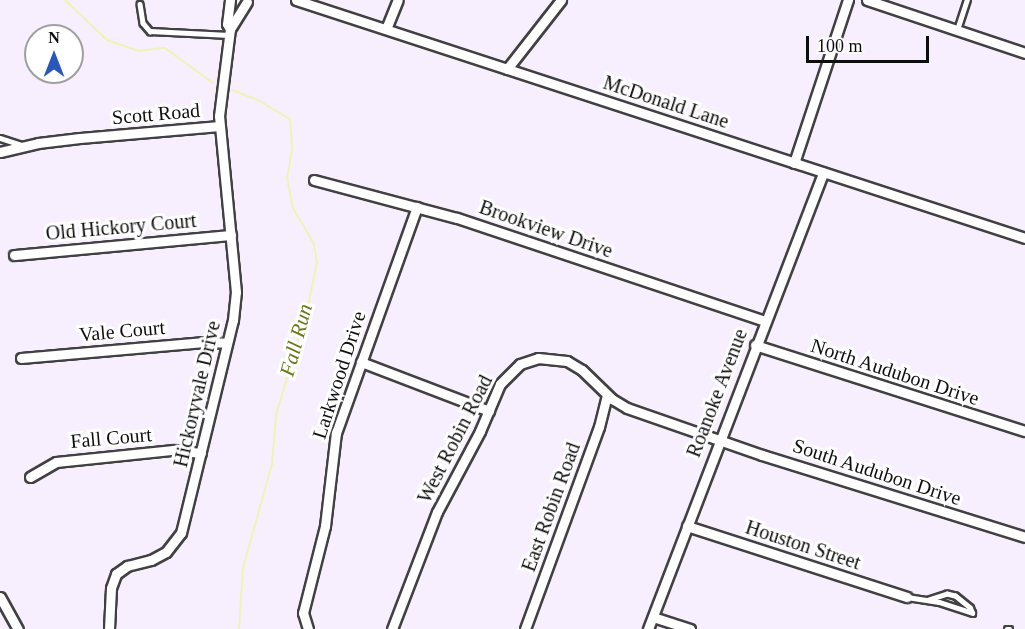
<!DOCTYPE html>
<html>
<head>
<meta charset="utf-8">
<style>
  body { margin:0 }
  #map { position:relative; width:1025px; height:629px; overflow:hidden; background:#f7effe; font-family:Georgia,serif }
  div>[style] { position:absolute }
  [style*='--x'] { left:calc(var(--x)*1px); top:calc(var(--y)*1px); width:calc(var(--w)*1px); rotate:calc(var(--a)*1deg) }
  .stream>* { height:2px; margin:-1px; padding:0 1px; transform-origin:1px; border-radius:1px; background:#edf4b5 }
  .roads { filter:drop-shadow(2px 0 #414141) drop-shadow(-2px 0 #414141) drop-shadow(0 2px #414141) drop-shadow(0 -2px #414141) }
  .lane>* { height:4.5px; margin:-2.25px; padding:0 2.25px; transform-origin:2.25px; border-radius:2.25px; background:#fff }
  .street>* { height:9px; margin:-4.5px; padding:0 4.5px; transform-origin:4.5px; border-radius:4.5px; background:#fff }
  span { translate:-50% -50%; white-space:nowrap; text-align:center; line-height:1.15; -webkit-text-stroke:6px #fff; paint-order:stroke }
  .street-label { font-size:20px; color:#0e0e0e }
  .water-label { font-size:21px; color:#697918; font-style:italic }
  .north { position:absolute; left:24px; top:24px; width:60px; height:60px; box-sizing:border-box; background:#fff; border:2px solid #9f9f9f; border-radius:50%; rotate:0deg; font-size:16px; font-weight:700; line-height:24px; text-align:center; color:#0e0e0e }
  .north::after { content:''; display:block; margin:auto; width:21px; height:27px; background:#2a57ba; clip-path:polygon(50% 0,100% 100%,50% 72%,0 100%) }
  .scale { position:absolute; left:806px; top:36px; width:123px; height:27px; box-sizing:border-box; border:3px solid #0e0e0e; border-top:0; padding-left:8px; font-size:18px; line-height:21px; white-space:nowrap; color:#0e0e0e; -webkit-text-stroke:4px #fff; paint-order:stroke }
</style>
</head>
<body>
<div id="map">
  <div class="stream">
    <i style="--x:65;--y:0;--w:58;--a:43.6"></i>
    <i style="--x:107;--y:40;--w:34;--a:19"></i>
    <i style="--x:139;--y:51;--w:26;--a:-7"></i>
    <i style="--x:165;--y:48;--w:59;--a:36.1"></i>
    <i style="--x:232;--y:90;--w:28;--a:21"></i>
    <i style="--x:258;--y:100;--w:37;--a:31"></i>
    <i style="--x:290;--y:119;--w:31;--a:86"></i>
    <i style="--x:292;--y:150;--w:28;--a:100"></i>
    <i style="--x:287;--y:178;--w:31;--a:79"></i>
    <i style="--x:293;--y:208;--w:42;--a:59.7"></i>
    <i style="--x:314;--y:244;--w:18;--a:81"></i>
    <i style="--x:317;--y:262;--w:50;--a:101.5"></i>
    <i style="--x:307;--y:311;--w:109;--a:106.6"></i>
    <i style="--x:276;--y:415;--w:49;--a:94.7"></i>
    <i style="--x:272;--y:464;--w:108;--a:105.6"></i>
    <i style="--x:243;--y:568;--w:61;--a:93.8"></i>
  </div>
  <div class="roads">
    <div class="lane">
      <i style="--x:140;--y:4;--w:19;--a:81"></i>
      <i style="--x:143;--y:23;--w:11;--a:49"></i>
      <i style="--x:150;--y:31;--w:79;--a:2.9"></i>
      <i style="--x:957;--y:30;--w:32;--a:-72"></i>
      <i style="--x:0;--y:138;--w:22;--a:18"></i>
      <i style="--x:907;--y:597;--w:32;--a:9"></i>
      <i style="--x:939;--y:602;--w:35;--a:18"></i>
      <i style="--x:972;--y:613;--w:5;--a:-112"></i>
      <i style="--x:970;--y:608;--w:19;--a:-141"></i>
      <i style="--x:955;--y:596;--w:8;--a:-166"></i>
      <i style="--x:947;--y:594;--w:19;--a:162"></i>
      <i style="--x:1007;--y:629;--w:3;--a:0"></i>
    </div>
    <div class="street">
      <i style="--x:230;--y:0;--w:24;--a:97"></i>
      <i style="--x:227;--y:24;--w:6;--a:59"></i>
      <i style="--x:296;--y:0;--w:767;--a:18.08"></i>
      <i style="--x:867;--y:0;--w:167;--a:18.5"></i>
      <i style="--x:386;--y:29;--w:31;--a:-68"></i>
      <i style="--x:507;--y:69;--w:88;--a:-52"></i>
      <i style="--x:0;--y:152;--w:39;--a:-13"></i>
      <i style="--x:38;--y:143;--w:42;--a:-6.8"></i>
      <i style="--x:80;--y:138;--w:140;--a:-4.9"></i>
      <i style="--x:794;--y:163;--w:172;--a:-71.7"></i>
      <i style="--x:314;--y:180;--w:148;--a:14.9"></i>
      <i style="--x:457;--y:218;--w:325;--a:18.5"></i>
      <i style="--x:14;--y:255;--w:218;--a:-5.3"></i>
      <i style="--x:755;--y:345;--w:283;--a:17.7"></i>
      <i style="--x:21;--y:358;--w:184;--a:-5"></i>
      <i style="--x:204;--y:342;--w:23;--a:2"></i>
      <i style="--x:361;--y:362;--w:137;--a:20.9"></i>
      <i style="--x:30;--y:477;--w:30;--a:-30"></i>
      <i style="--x:56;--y:462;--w:118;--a:-5.9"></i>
      <i style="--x:173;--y:450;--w:28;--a:6"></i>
      <i style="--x:687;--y:526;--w:231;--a:17.9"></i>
      <i style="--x:0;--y:597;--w:37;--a:61"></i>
      <i style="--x:653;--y:617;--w:39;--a:18"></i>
      <i style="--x:109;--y:629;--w:41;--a:-87.2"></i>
      <i style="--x:111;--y:588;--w:15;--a:-70"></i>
      <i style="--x:116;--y:574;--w:14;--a:-36"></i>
      <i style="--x:127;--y:566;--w:25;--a:-14"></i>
      <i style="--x:151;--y:560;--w:17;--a:-28"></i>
      <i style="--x:166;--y:552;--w:24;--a:-52"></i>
      <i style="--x:181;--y:533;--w:219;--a:-76.3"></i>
      <i style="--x:233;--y:320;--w:28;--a:-84"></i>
      <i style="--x:236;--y:292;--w:177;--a:-95.5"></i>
      <i style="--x:219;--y:116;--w:88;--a:-82.8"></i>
      <i style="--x:230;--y:29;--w:32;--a:-58"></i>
      <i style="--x:308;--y:629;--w:17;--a:-107"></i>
      <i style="--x:303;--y:613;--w:90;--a:-75.8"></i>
      <i style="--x:325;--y:526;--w:94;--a:-83.3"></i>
      <i style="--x:336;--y:433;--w:240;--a:-70.3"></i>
      <i style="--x:392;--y:629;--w:125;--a:-69"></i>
      <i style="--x:437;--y:512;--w:92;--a:-62"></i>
      <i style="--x:480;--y:431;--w:51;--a:-66.9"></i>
      <i style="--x:500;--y:384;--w:28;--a:-45"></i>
      <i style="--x:520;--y:364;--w:19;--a:-18"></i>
      <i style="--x:538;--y:358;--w:29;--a:6"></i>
      <i style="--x:567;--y:361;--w:17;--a:31"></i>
      <i style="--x:582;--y:370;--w:42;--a:44"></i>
      <i style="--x:612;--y:399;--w:17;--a:31"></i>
      <i style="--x:627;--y:408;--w:143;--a:19.2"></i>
      <i style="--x:762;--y:455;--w:275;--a:17.3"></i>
      <i style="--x:525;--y:629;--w:215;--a:-69.9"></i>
      <i style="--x:599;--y:427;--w:33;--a:-76"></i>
      <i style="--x:648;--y:629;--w:489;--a:-69"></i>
    </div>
  </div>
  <div class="street-label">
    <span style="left:666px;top:102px;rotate:18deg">McDonald Lane</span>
    <span style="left:156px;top:114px;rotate:-5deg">Scott Road</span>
    <span style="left:121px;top:227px;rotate:-5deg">Old Hickory Court</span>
    <span style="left:546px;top:229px;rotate:19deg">Brookview Drive</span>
    <span style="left:122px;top:331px;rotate:-5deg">Vale Court</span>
    <span style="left:895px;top:372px;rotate:18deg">North Audubon Drive</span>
    <span style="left:339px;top:375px;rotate:-72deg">Larkwood Drive</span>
    <span style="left:717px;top:393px;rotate:-69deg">Roanoke Avenue</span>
    <span style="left:197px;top:394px;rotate:-77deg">Hickoryvale Drive</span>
    <span style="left:111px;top:438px;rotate:-5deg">Fall Court</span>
    <span style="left:455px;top:439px;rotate:-63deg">West Robin Road</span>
    <span style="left:877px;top:472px;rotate:18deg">South Audubon Drive</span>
    <span style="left:551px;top:507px;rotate:-70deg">East Robin Road</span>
    <span style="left:803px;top:545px;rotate:18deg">Houston Street</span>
  </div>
  <div class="water-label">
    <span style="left:296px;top:340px;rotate:-75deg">Fall Run</span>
  </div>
  <div class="north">N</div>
  <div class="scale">100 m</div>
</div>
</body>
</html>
